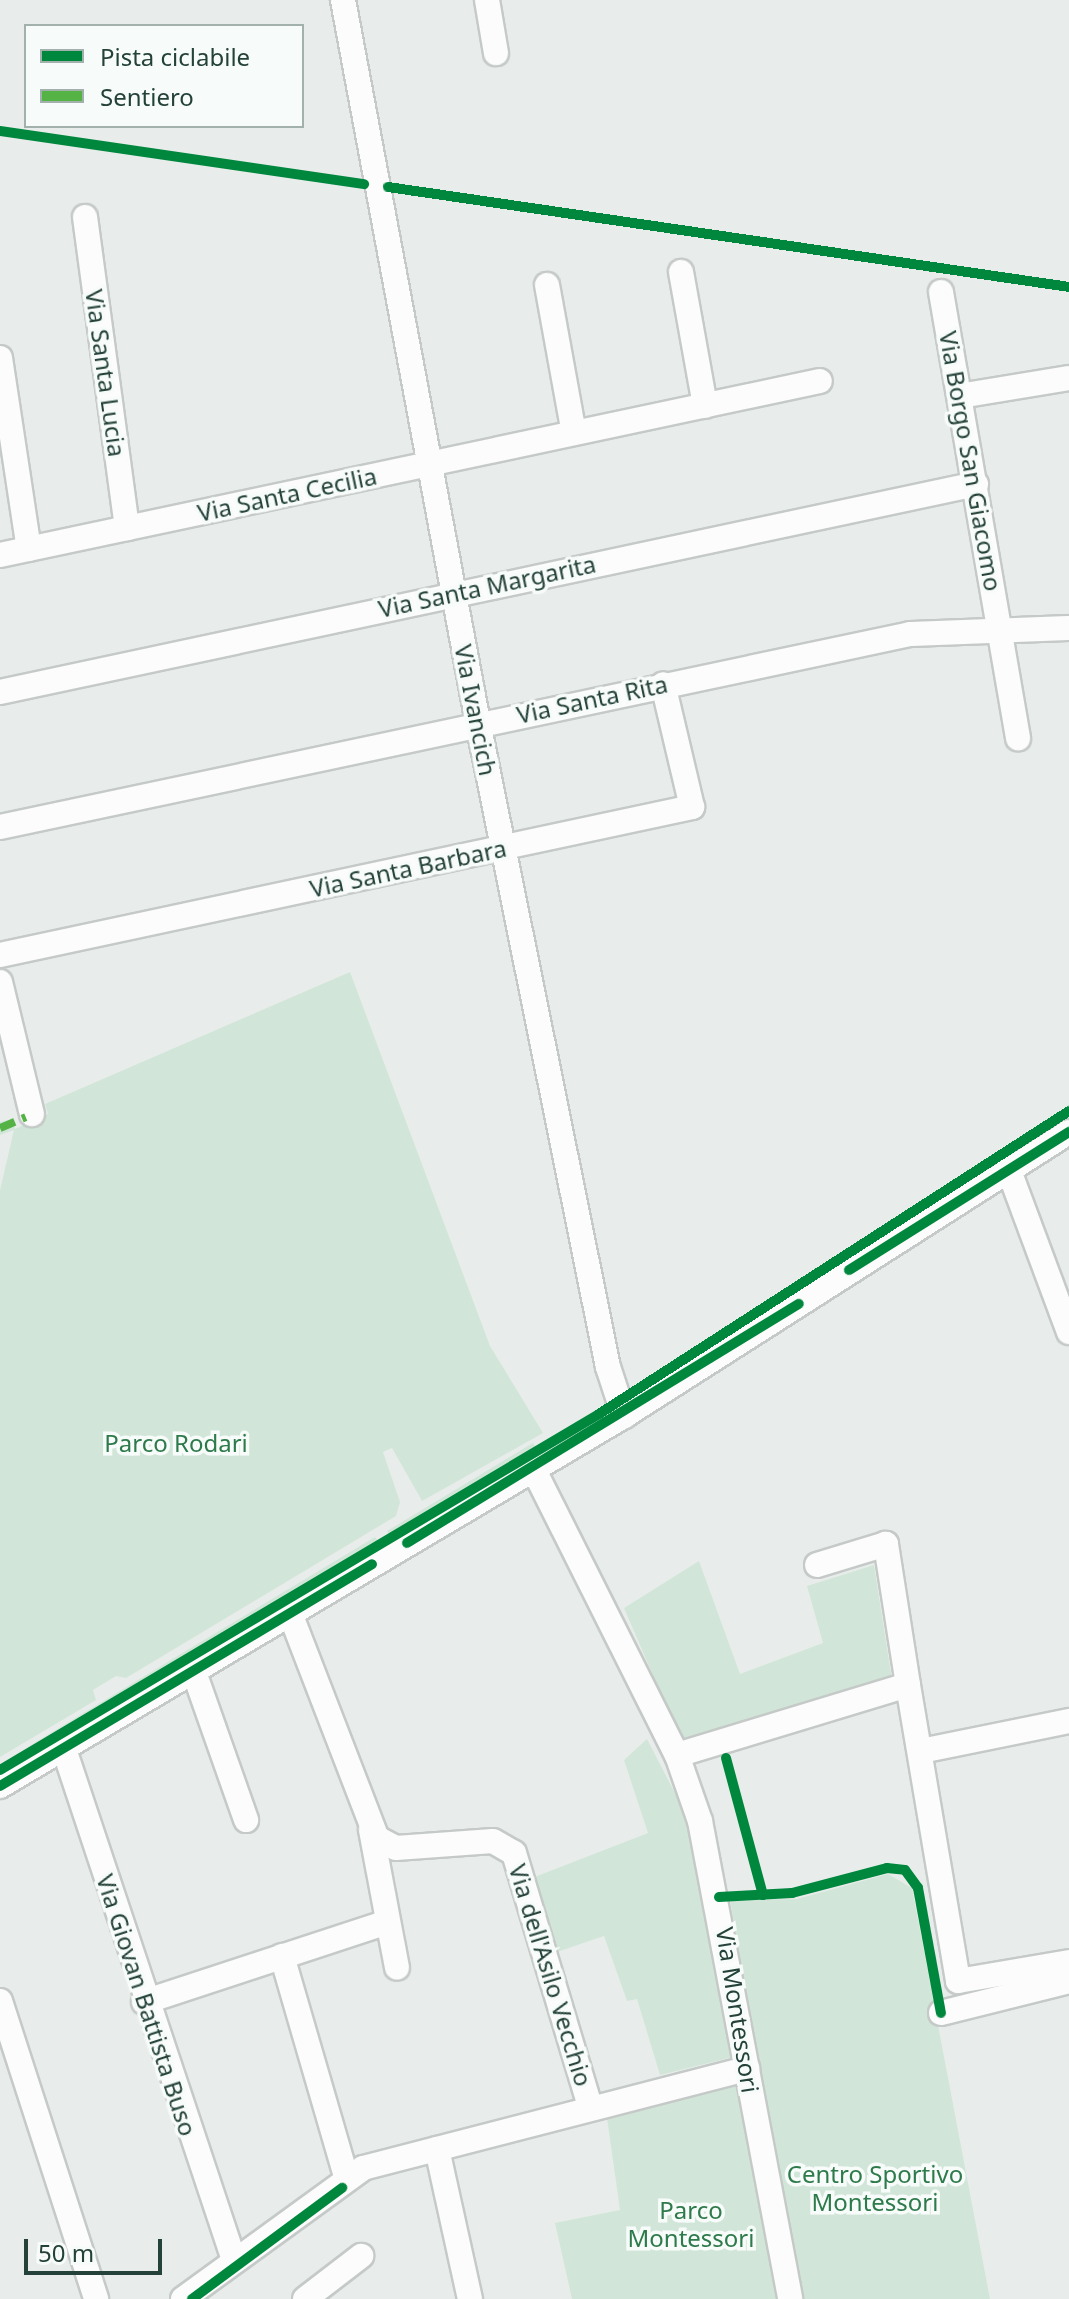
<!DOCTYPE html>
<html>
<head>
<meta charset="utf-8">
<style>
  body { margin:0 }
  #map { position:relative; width:1069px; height:2299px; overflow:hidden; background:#e8edeb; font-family:"Noto Sans",sans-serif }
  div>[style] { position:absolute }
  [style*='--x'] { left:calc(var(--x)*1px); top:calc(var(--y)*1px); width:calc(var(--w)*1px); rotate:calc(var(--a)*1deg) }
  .green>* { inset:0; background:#d1e6d8; transform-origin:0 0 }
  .roads { filter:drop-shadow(2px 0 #c5cac8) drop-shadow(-2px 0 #c5cac8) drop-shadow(0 2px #c5cac8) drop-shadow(0 -2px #c5cac8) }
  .minor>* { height:24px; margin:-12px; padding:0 12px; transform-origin:12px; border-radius:12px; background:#fcfcfc }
  .quiet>* { height:8px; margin-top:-4px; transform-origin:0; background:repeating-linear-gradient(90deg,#55b346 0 16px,transparent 0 24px) }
  .cycleway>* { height:10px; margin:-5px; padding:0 5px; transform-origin:5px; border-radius:5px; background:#00873e }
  span { translate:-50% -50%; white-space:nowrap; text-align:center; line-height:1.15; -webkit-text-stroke:7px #f7fbf9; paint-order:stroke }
  .street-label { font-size:24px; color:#24423a }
  .park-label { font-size:24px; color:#2d7a4b }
  .legend { position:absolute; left:24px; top:24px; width:280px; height:104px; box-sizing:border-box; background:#f7fbf9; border:2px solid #a3b1ad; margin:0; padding:10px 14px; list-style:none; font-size:24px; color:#24423a }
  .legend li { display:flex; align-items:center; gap:16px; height:40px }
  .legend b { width:40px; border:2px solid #a3b1ad }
  .scale { position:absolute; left:24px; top:2239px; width:138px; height:36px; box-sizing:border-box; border:4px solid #24423a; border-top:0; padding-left:10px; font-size:24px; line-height:28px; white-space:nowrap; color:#24423a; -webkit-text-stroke:6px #f7fbf9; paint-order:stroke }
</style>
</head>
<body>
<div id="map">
  <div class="green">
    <i style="clip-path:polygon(350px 972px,490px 1346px,543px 1433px,422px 1501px,392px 1448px,383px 1452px,400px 1502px,396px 1516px,126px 1678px,116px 1676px,93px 1690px,96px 1700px,0 1757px,0 1190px,14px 1130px,0 1135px,0 1122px,12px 1119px,15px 1129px,48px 1114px,45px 1104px)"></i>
    <i style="left:771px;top:1297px;width:4px;height:141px;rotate:45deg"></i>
    <i style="clip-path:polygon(533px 1443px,536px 1448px,389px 1535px,387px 1531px)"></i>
    <i style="clip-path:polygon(375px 1537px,378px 1541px,11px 1757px,184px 1652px)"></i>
    <i style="clip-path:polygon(699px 1561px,740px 1674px,823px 1643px,807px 1586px,874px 1565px,892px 1680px,683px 1745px,624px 1608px)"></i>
    <i style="clip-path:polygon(647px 1739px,691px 1824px,733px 2057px,660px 2075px,637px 1999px,627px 2001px,604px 1936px,554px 1953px,532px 1878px,648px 1833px,624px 1760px)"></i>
    <i style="clip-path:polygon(888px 1874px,912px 1888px,990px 2299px,801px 2299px,730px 1900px,797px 1899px)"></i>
    <i style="clip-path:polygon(740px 2085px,779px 2299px,572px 2299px,555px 2223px,620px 2210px,607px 2118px)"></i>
  </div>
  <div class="roads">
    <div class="minor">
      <i style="--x:343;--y:0;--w:735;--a:79.42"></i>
      <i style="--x:478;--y:723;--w:657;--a:78.59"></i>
      <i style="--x:608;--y:1367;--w:52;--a:71.9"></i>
      <i style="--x:487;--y:0;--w:54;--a:80.4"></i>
      <i style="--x:85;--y:217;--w:314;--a:82.3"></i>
      <i style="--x:681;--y:272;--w:136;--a:79.8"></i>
      <i style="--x:547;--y:285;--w:150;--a:79.7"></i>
      <i style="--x:941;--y:292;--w:453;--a:80.2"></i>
      <i style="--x:0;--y:358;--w:193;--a:81.4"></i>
      <i style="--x:960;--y:396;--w:110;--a:-9.4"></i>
      <i style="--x:0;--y:555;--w:838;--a:-11.98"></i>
      <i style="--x:0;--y:692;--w:998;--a:-12.03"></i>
      <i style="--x:0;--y:827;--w:930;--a:-11.97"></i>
      <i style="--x:910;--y:634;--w:159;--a:-2.2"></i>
      <i style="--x:0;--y:955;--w:708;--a:-12.07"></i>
      <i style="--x:692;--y:807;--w:126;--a:-103.3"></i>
      <i style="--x:0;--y:982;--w:136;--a:76.4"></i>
      <i style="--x:1008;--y:1168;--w:175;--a:69.6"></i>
      <i style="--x:534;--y:1470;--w:319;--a:63.4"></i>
      <i style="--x:677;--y:1755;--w:70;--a:70.8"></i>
      <i style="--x:700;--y:1821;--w:486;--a:79.3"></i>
      <i style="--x:290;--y:1613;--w:241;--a:68.9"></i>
      <i style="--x:377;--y:1838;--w:21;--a:28"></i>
      <i style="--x:396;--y:1848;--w:97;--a:-4.1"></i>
      <i style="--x:493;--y:1841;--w:24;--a:30"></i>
      <i style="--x:514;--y:1853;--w:265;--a:73.3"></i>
      <i style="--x:194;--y:1672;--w:157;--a:70.6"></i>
      <i style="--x:908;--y:1685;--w:300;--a:80.4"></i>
      <i style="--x:958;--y:1981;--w:113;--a:-9.7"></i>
      <i style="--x:64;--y:1749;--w:539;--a:71.6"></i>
      <i style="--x:921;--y:1751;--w:151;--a:-11.5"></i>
      <i style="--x:677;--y:1755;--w:241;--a:-16.9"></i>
      <i style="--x:908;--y:1685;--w:143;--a:-98.9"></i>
      <i style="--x:886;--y:1544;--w:72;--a:163.1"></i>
      <i style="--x:0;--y:1786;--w:725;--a:-30.67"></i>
      <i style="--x:624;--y:1416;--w:528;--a:-32.55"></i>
      <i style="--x:371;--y:1830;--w:140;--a:79.3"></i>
      <i style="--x:282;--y:1956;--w:229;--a:73.8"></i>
      <i style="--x:0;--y:2001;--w:313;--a:72.1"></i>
      <i style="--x:144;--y:2002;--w:256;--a:-18.2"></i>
      <i style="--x:941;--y:2013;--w:132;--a:-14"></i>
      <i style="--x:437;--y:2149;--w:154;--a:77.6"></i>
      <i style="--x:183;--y:2299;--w:223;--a:-36"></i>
      <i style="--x:363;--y:2168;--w:397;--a:-14.5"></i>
      <i style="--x:305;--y:2299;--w:71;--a:-37.5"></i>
    </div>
  </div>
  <div class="quiet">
    <i style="--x:0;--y:1128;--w:28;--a:-23"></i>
  </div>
  <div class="cycleway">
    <i style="--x:0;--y:131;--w:368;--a:8.3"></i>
    <i style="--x:388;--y:187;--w:688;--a:8.35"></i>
    <i style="--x:849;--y:1270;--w:260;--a:-32.1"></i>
    <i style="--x:407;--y:1543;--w:459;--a:-31.4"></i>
    <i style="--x:726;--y:1758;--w:142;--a:74.9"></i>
    <i style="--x:0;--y:1770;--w:697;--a:-30.72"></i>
    <i style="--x:599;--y:1414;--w:559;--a:-32.81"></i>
    <i style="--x:0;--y:1786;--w:433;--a:-30.8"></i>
    <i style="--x:719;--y:1897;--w:73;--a:-3.1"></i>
    <i style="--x:792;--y:1893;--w:98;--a:-14.7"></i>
    <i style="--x:887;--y:1868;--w:18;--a:6"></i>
    <i style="--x:905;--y:1870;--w:22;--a:54"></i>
    <i style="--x:918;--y:1888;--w:127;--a:79.6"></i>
    <i style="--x:192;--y:2299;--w:187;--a:-36.5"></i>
  </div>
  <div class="street-label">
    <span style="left:106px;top:373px;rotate:82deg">Via Santa Lucia</span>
    <span style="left:971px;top:461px;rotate:80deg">Via Borgo San Giacomo</span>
    <span style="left:287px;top:494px;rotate:-12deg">Via Santa Cecilia</span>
    <span style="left:487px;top:586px;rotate:-12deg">Via Santa Margarita</span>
    <span style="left:592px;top:699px;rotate:-12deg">Via Santa Rita</span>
    <span style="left:476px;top:710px;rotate:79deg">Via Ivancich</span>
    <span style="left:408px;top:868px;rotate:-12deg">Via Santa Barbara</span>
    <span style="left:551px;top:1975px;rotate:73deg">Via dell'Asilo Vecchio</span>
    <span style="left:147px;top:2005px;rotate:72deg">Via Giovan Battista Buso</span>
    <span style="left:738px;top:2010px;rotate:81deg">Via Montessori</span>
  </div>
  <div class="park-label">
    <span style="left:176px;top:1443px">Parco Rodari</span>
    <span style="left:875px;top:2188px">Centro Sportivo<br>Montessori</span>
    <span style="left:691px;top:2224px">Parco<br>Montessori</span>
  </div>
  <ul class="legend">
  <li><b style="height:10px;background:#00873e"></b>Pista ciclabile</li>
  <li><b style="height:10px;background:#55b346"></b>Sentiero</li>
  </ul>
  <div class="scale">50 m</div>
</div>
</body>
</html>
